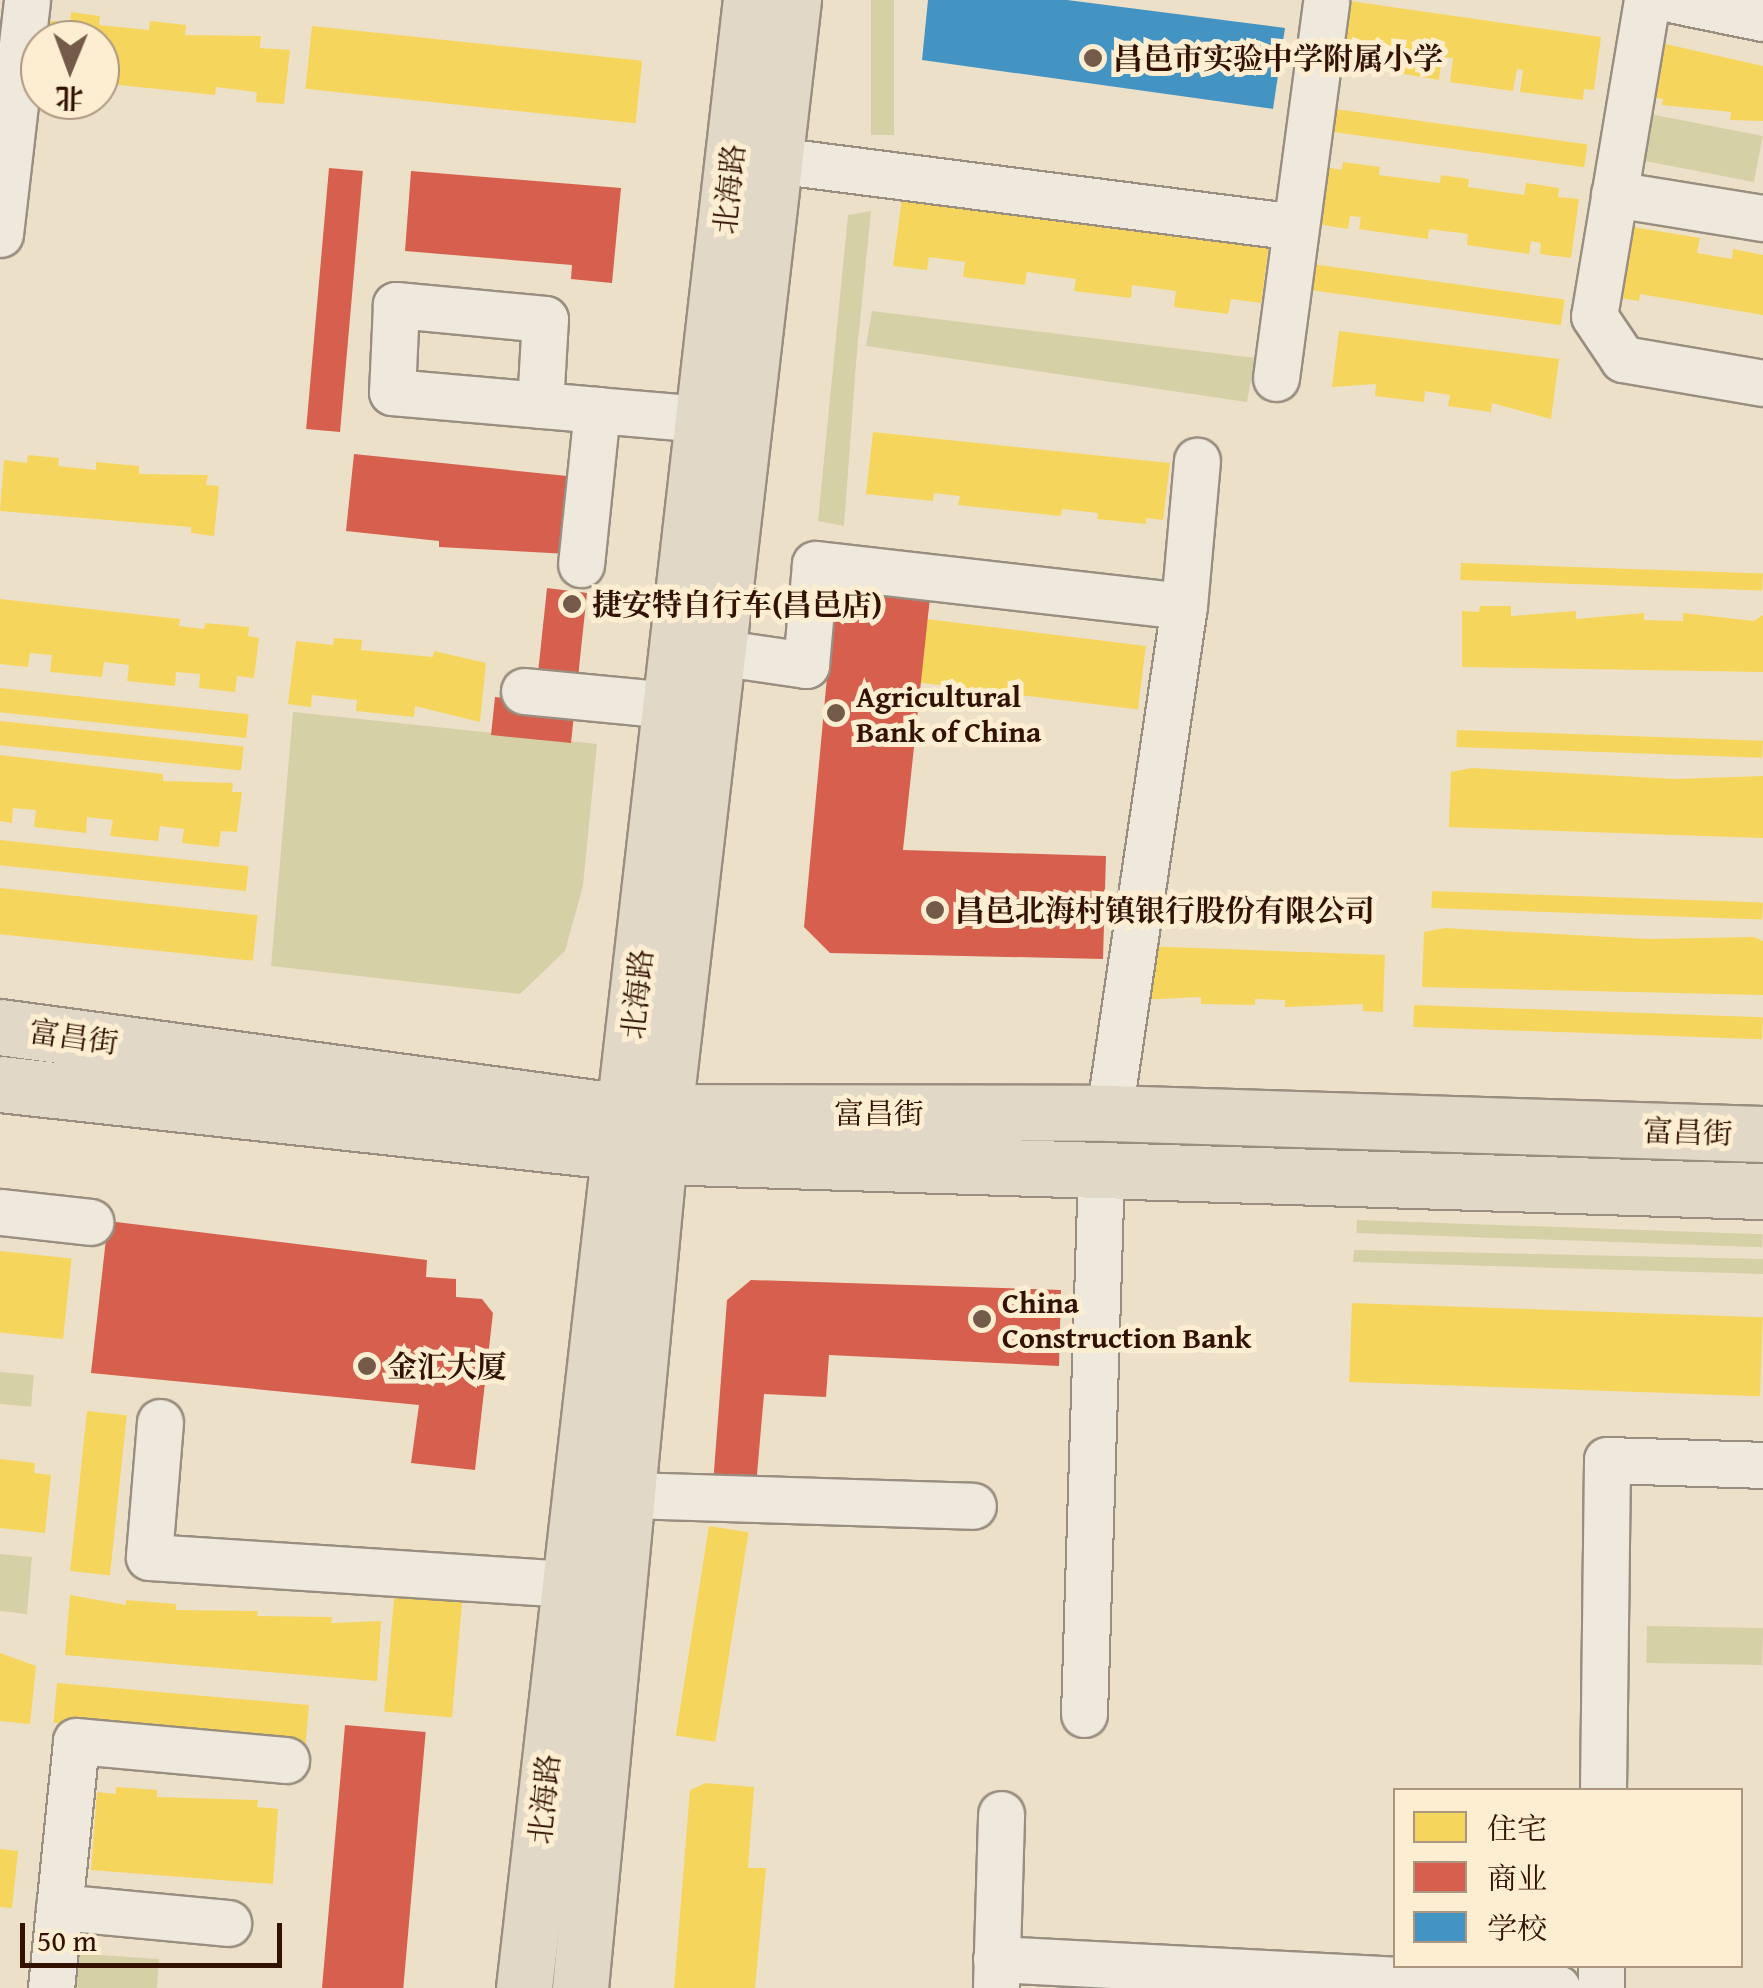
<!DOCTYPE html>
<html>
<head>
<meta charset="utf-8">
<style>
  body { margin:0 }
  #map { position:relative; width:1763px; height:1988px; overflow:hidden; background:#ede0c9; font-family:"Gentium Book Plus","Noto Serif SC",serif }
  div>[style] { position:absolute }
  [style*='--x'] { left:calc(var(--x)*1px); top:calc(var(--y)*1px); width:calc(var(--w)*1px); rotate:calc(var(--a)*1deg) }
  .green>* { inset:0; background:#d6d0a7; transform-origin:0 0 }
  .homes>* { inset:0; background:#f6d55c; transform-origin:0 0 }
  .shops>* { inset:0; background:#d6604d; transform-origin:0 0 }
  .schools>* { inset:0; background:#4393c3 }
  .roads { filter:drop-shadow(2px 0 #998e7f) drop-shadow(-2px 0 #998e7f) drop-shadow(0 2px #998e7f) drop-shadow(0 -2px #998e7f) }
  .minor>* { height:45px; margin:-22.5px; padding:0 22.5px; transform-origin:22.5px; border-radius:22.5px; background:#efe8dd }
  .major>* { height:55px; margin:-27.5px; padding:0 27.5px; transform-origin:27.5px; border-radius:27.5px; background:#e2d8c7 }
  .dots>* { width:28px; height:28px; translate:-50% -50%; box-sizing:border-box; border:5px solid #fdeed2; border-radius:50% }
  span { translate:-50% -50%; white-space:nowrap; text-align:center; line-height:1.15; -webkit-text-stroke:10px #fdeed2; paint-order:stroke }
  .poi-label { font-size:30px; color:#331203; font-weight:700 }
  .left { translate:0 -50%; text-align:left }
  .street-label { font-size:30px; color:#331203 }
  .legend { position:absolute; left:1393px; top:1788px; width:350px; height:180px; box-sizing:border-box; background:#fdeed2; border:2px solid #ac967f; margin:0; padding:12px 18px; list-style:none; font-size:30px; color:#331203 }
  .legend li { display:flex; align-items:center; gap:20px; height:50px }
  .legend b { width:50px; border:2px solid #ac967f }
  .north { position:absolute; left:20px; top:20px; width:100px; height:100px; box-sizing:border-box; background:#fdeed2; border:2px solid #ac967f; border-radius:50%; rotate:181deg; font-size:28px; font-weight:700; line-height:40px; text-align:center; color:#331203 }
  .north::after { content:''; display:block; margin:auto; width:35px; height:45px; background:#745a48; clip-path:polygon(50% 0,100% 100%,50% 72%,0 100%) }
  .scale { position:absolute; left:20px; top:1923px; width:262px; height:45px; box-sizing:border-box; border:5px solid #331203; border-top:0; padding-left:12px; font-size:30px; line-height:35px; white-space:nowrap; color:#331203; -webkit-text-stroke:8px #fdeed2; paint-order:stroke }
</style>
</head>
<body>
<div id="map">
  <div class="green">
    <i style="left:871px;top:0;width:23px;height:135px"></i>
    <i style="left:1650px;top:114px;width:115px;height:47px;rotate:11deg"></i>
    <i style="clip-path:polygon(871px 211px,857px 351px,844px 526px,818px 521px,848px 215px)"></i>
    <i style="clip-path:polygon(872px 311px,1255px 358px,1247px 402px,866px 346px)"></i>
    <i style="clip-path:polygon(293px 712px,597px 744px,583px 886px,565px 951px,520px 994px,271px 966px)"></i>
    <i style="left:1357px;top:1220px;width:406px;height:13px;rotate:2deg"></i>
    <i style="clip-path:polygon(1354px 1250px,1763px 1259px,1763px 1274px,1353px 1262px)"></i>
    <i style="left:0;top:1372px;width:34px;height:32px;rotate:5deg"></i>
    <i style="clip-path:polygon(0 1554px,32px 1557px,27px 1614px,0 1611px)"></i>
    <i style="left:1647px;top:1626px;width:116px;height:37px;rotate:1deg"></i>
    <i style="clip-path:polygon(69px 1953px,159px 1959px,157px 1988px,67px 1988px)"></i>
  </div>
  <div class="homes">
    <i style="clip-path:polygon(1350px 1px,1601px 37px,1594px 90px,1584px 89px,1583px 100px,1520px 92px,1523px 70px,1517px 69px,1513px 91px,1450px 82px,1453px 58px,1442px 57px,1439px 80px,1380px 70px,1383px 47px,1366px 44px,1363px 67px,1341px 63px)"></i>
    <i style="clip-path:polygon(71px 12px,100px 16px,99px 25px,149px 30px,150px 21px,186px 25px,185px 35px,261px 36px,260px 48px,290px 50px,284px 104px,256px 102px,257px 92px,216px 87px,215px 95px,100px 83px,100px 40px,40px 40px,35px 19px,70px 23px)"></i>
    <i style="left:312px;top:26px;width:332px;height:63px;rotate:6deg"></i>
    <i style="clip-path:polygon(1648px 40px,1763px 66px,1763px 121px,1730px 120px,1731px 112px,1662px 105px,1663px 99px,1645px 96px)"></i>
    <i style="left:1328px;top:108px;width:262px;height:23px;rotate:8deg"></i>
    <i style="clip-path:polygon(1343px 162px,1380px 167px,1379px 175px,1440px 183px,1441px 175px,1469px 179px,1468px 187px,1524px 195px,1526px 183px,1559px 188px,1558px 197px,1579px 199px,1571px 258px,1540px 254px,1541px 243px,1531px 241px,1529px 254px,1467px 245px,1468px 234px,1429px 229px,1428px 239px,1359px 229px,1361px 217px,1350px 216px,1348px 229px,1317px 224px,1325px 167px,1342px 170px)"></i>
    <i style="clip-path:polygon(902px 198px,1270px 238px,1261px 303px,1231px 299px,1228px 314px,1174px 307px,1176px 291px,1132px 285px,1131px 298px,1074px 291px,1076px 279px,1027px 272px,1025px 285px,963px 277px,965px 262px,929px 257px,927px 270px,893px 266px)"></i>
    <i style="clip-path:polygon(1621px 225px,1700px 238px,1697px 253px,1732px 259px,1733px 249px,1763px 255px,1763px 315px,1640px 294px,1639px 301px,1608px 296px)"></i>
    <i style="left:1312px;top:264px;width:255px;height:26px;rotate:8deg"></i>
    <i style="clip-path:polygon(1339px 331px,1559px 359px,1551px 419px,1492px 403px,1491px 412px,1448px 406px,1450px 395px,1425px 391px,1424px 402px,1375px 396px,1376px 384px,1332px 387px)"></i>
    <i style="clip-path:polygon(873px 432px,1170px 463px,1163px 520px,1146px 518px,1146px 524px,1097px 519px,1098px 513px,1062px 509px,1061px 516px,958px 505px,960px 496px,934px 493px,933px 501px,866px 494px)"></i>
    <i style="clip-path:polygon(28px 455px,59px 458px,58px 466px,96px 470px,96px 462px,139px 466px,139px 474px,208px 475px,206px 485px,219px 486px,214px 536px,191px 533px,191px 527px,0 511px,4px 460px,27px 463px)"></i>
    <i style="left:1461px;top:563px;width:302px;height:17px;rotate:2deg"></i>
    <i style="clip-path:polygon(0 599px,180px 619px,179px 626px,204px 629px,205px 623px,249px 627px,248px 636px,259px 638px,254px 678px,237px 676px,235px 692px,199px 688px,200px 674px,176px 672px,175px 686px,127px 681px,129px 665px,104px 662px,102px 677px,50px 672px,52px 655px,30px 653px,28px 667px,0 664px)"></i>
    <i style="clip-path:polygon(1480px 606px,1511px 606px,1511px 616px,1576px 611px,1576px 619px,1644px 613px,1644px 620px,1683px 621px,1683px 613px,1754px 621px,1763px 615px,1763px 672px,1462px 667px,1462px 611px,1479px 612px)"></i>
    <i style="left:853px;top:610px;width:295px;height:64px;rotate:7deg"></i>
    <i style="clip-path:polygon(334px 638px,362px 640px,361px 650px,433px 657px,434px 651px,486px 663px,480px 722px,415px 706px,414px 717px,356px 711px,357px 700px,312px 695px,311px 707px,288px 704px,296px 641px,333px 645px)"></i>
    <i style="left:0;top:688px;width:250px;height:24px;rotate:6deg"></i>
    <i style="left:0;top:721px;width:245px;height:24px;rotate:6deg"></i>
    <i style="left:1457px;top:730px;width:306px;height:17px;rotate:2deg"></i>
    <i style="clip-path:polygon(0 755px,163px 774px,163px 781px,233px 783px,232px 792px,242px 792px,237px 832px,221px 831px,219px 847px,182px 843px,184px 829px,160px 826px,158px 841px,110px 836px,113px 820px,87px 817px,86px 833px,34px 827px,36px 810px,13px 808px,12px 823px,0 821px)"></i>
    <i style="clip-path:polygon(1472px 768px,1675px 779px,1763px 776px,1763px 838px,1449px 827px,1451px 772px)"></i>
    <i style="left:0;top:840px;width:250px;height:25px;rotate:6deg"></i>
    <i style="left:0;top:888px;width:259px;height:46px;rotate:6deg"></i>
    <i style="left:1432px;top:891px;width:331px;height:17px;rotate:2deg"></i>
    <i style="clip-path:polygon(1445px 928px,1648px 939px,1754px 937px,1763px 941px,1763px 995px,1422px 987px,1424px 932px)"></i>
    <i style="clip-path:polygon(1140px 946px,1385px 955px,1383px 1012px,1363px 1011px,1363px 1004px,1285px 1007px,1285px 1000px,1255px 999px,1255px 1005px,1201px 1004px,1201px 997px,1138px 1000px)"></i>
    <i style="left:1414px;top:1005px;width:349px;height:22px;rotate:2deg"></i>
    <i style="left:0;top:1251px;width:72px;height:81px;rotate:6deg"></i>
    <i style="left:1352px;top:1303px;width:411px;height:79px;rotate:2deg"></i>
    <i style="left:87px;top:1411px;width:40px;height:161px;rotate:6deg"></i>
    <i style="clip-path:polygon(0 1459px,35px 1463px,34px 1473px,51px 1475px,45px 1533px,0 1528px)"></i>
    <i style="left:709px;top:1526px;width:40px;height:212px;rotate:9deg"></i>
    <i style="left:395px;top:1588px;width:68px;height:124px;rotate:5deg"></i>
    <i style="clip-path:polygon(70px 1595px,126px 1605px,126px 1600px,176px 1604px,176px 1610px,258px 1611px,257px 1616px,332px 1617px,331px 1623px,381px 1621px,377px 1681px,65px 1655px)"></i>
    <i style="clip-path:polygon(0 1653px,36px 1666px,30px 1724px,0 1721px)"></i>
    <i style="left:57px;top:1683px;width:253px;height:40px;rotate:5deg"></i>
    <i style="clip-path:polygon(706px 1783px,754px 1787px,748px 1868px,766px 1868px,755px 1988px,674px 1988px,690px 1790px)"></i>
    <i style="clip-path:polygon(116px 1787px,157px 1790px,157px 1797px,258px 1800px,257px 1807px,278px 1809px,273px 1884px,91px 1870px,97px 1792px,116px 1794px)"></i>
    <i style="clip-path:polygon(0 1849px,18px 1851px,12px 1908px,0 1907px)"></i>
  </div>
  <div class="shops">
    <i style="left:329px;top:168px;width:34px;height:262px;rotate:5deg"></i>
    <i style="clip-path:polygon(411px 171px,621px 188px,612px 283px,571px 279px,572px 265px,405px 251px)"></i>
    <i style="clip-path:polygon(354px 454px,577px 477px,569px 554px,439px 547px,439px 541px,346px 531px)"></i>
    <i style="clip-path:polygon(836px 579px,931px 588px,903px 850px,1106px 856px,1103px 959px,830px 953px,804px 927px)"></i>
    <i style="clip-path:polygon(547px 588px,587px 593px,571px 743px,491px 735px,495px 697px,535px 701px)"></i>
    <i style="clip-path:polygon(108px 1221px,427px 1260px,426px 1277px,456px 1279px,456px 1297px,482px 1299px,493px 1313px,475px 1470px,411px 1463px,419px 1405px,91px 1373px)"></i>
    <i style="clip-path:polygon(751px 1280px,1061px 1290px,1059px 1366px,829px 1355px,826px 1397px,764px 1394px,756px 1486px,713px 1484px,727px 1300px)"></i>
    <i style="left:345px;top:1725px;width:81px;height:265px;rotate:5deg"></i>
  </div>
  <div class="schools">
    <i style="clip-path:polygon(928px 0,1067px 0,1285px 28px,1273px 109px,922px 60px)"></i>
  </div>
  <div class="roads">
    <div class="minor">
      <i style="--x:1647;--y:0;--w:320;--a:99.5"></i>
      <i style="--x:1594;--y:316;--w:52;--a:56"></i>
      <i style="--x:1623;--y:359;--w:142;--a:9.7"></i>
      <i style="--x:1675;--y:0;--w:90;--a:11.6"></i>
      <i style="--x:775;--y:160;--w:525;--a:7.33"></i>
      <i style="--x:1614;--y:194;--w:151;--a:9.2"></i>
      <i style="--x:0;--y:234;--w:236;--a:-83.4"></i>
      <i style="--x:1276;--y:378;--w:380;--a:-82.4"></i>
      <i style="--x:540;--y:405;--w:86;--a:-86.7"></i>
      <i style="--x:545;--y:319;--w:150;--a:-174.6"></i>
      <i style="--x:396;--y:305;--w:87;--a:92.6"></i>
      <i style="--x:392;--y:392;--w:206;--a:5"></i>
      <i style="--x:597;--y:410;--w:155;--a:95.9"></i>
      <i style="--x:597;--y:410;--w:106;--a:4.9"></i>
      <i style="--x:717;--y:652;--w:90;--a:8.3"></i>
      <i style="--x:806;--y:665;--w:101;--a:-84.9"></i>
      <i style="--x:815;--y:564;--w:371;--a:6.5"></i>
      <i style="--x:524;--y:691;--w:147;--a:5.5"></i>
      <i style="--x:1109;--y:1113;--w:513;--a:-81.59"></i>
      <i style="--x:1184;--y:606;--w:146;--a:-84.9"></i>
      <i style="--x:0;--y:1212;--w:91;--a:6.3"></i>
      <i style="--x:160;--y:1422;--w:135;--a:94.7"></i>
      <i style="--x:149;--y:1557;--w:420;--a:3.7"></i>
      <i style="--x:628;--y:1495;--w:345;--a:1.8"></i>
      <i style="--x:1084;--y:1714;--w:543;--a:-88.21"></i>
      <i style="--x:1603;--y:1790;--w:330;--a:-89.3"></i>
      <i style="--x:1607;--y:1460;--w:156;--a:1.8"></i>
      <i style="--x:59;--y:1907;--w:170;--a:5.4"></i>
      <i style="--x:996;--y:1959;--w:562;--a:2.96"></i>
      <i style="--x:996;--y:1986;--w:172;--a:-88.3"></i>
      <i style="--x:51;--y:1988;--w:248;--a:-84.2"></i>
      <i style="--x:76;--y:1741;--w:211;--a:5.2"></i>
      <i style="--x:1601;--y:1988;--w:22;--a:-90"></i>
    </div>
    <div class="major">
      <i style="--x:0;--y:1027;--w:630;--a:7.76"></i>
      <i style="--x:624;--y:1112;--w:485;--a:0.1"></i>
      <i style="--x:1109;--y:1113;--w:654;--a:1.84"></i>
      <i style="--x:0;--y:1084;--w:663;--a:6.24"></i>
      <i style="--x:659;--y:1156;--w:1105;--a:1.82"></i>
      <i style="--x:524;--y:1988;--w:2001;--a:-83.49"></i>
      <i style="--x:580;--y:1988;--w:836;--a:-84.58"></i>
      <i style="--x:659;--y:1156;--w:1164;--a:-83.39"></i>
    </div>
  </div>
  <div class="dots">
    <i style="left:1093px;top:58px;background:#745a48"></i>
    <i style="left:572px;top:604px;background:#745a48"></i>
    <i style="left:836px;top:713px;background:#745a48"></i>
    <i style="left:935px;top:910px;background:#745a48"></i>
    <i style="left:982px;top:1319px;background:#745a48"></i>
    <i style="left:367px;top:1366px;background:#745a48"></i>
  </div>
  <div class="poi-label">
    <span class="left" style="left:1113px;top:58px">昌邑市实验中学附属小学</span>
    <span class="left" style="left:592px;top:604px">捷安特自行车(昌邑店)</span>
    <span class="left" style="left:856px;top:713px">Agricultural<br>Bank of China</span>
    <span class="left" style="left:955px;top:910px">昌邑北海村镇银行股份有限公司</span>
    <span class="left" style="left:1002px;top:1319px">China<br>Construction Bank</span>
    <span class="left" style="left:387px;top:1366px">金汇大厦</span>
  </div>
  <div class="street-label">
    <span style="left:729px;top:189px;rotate:-84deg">北海路</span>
    <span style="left:637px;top:994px;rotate:-84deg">北海路</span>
    <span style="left:74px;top:1037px;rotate:8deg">富昌街</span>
    <span style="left:879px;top:1113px">富昌街</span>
    <span style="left:1688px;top:1132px;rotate:2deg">富昌街</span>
    <span style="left:544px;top:1799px;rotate:-84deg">北海路</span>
  </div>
  <ul class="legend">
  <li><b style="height:28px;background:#f6d55c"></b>住宅</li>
  <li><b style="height:28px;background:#d6604d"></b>商业</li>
  <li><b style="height:28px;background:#4393c3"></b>学校</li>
  </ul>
  <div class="north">北</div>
  <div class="scale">50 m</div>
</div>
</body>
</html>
